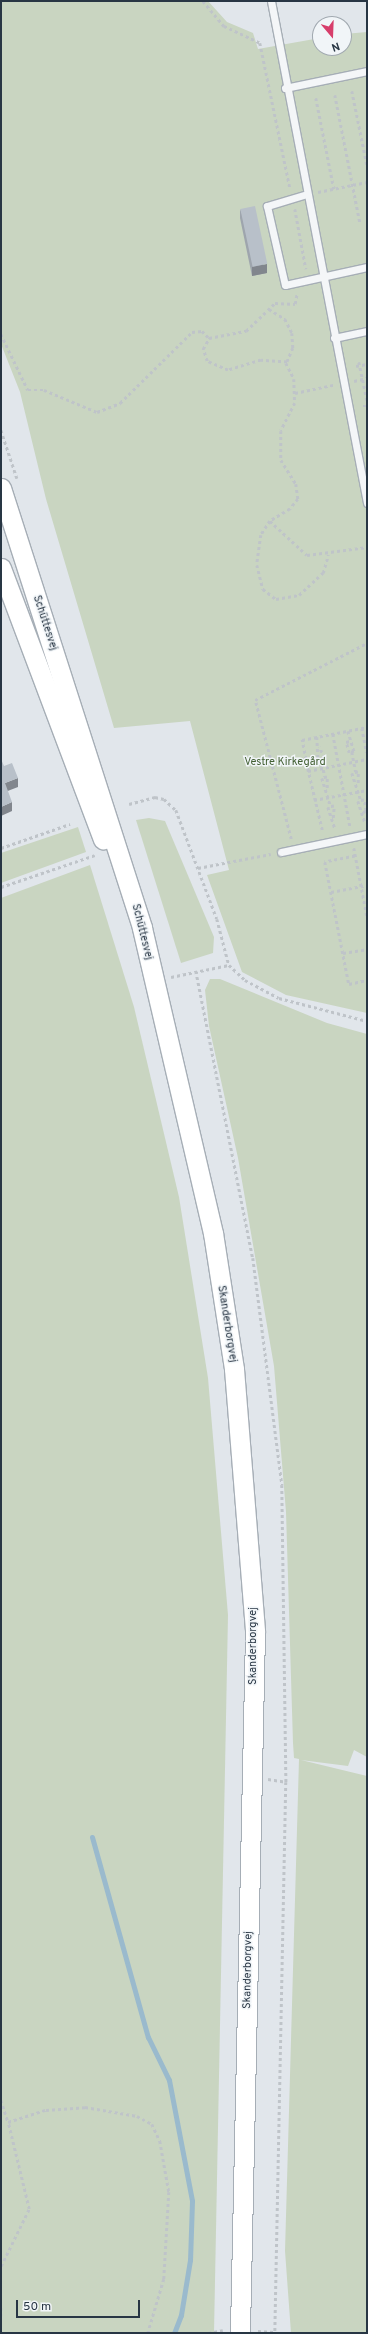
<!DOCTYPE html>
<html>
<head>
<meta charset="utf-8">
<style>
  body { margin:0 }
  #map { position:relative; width:368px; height:2334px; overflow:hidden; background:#e1e6eb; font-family:Overpass,sans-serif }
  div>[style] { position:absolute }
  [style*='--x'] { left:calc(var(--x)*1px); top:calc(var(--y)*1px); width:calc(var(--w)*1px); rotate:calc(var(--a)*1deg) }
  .green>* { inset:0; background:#c9d5c1 }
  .stream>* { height:5px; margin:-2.5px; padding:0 2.5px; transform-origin:2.5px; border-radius:2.5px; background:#9abacd }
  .path>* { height:2.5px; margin-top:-1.25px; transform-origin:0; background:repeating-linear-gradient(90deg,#bfc4c9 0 3px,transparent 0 6px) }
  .roads { filter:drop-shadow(1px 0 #a6aeb6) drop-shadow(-1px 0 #a6aeb6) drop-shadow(0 1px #a6aeb6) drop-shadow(0 -1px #a6aeb6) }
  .lane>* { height:7px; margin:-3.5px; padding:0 3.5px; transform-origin:3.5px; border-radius:3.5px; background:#f4f6f8 }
  .secondary>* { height:19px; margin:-9.5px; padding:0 9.5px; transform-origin:9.5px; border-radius:9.5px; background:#fff }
  .wall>* { inset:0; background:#9ea5ad }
  .shaded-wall>* { inset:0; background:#81868d }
  .building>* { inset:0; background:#b8c0c9; transform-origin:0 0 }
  span { translate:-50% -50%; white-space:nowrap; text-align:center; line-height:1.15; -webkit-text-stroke:3px #f1f5f8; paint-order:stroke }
  .street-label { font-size:11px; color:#283644 }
  .park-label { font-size:11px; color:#436034 }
  .frame { position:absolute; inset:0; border:2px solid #283644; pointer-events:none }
  .north { position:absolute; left:312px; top:16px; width:40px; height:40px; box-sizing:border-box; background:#f1f5f8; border:1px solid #a1a9b0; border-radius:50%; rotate:161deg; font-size:11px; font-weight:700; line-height:16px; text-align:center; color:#283644 }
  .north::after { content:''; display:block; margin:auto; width:14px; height:18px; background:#d73e6b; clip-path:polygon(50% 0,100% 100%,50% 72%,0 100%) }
  .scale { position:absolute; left:16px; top:2300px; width:124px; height:18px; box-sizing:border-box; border:2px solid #283644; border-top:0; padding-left:5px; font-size:12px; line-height:14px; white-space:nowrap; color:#283644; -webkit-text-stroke:3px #f1f5f8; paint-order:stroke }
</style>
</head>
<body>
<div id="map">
  <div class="green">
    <i style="clip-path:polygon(1px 1px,208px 1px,227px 22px,253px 33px,258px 49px,320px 38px,320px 48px,344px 48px,344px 34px,367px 32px,367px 1013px,286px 995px,242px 972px,207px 875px,229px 870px,190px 721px,114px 728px,46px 499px,20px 392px,1px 344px)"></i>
    <i style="clip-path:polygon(149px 818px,165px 821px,214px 937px,213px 953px,181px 963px,136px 820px)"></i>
    <i style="clip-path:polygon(78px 827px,86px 852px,1px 883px,1px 853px)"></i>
    <i style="clip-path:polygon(90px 865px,134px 1007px,179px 1197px,208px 1378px,228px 1615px,214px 2333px,1px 2333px,1px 898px)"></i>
    <i style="clip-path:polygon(210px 979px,220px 979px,327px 1023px,367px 1034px,367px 1757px,354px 1750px,348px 1766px,301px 1760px,367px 1776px,367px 2333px,291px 2333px,285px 2251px,299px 1759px,294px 1758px,293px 1743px,286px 1512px,274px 1366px,238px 1158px,209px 1026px,205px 990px)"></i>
  </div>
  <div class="stream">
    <i style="--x:92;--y:1837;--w:208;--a:74.4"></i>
    <i style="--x:148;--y:2037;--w:48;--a:64"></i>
    <i style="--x:169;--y:2080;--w:123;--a:79.2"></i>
    <i style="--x:192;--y:2201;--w:59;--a:91.9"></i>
    <i style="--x:190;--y:2260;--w:56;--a:99.3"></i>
    <i style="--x:181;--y:2315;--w:19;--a:111"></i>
  </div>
  <div class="path">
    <i style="--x:203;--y:1;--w:33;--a:50"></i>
    <i style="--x:224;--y:26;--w:40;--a:25"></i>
    <i style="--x:260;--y:43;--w:148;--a:78.3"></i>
    <i style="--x:352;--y:91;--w:76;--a:78.5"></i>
    <i style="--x:335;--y:95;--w:130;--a:78.9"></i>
    <i style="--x:316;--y:98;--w:93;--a:78.8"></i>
    <i style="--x:318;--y:192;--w:50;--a:-11.5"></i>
    <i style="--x:295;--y:209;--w:61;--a:79.6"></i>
    <i style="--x:269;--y:309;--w:19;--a:32"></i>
    <i style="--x:285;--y:319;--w:16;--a:63"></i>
    <i style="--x:292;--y:333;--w:15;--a:86"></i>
    <i style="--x:293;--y:348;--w:15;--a:113"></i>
    <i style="--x:287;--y:362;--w:26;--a:-176"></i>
    <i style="--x:261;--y:360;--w:34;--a:163"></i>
    <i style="--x:228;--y:370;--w:23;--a:-157"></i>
    <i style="--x:207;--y:361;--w:13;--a:-108"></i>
    <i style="--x:203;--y:349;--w:13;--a:-61"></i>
    <i style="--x:209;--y:338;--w:38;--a:-11"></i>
    <i style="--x:246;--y:331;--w:40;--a:-44"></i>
    <i style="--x:275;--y:303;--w:20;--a:3"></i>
    <i style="--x:295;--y:304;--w:11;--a:-80"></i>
    <i style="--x:1;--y:334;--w:62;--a:64.3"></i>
    <i style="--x:28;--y:390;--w:16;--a:0"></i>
    <i style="--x:44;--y:390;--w:57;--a:22.5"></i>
    <i style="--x:97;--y:412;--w:25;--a:-21"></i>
    <i style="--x:120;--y:403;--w:101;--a:-44.6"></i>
    <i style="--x:192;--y:332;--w:10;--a:-6"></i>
    <i style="--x:202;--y:331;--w:10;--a:45"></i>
    <i style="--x:359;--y:362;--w:40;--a:78"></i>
    <i style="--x:286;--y:363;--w:18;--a:63"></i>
    <i style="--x:294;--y:379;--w:24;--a:88"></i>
    <i style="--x:295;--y:403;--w:31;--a:117"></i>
    <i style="--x:281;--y:431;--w:29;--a:90"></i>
    <i style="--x:281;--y:460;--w:28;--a:58"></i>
    <i style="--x:296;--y:484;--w:15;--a:82"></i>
    <i style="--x:298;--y:499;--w:13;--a:129"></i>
    <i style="--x:290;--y:509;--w:23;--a:149"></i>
    <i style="--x:270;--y:521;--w:17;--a:123"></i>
    <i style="--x:261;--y:535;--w:30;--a:98"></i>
    <i style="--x:257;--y:565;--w:25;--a:76"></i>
    <i style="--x:263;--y:589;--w:16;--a:38"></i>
    <i style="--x:276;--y:599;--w:23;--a:-10"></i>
    <i style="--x:299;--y:595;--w:33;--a:-43"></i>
    <i style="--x:323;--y:573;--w:19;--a:-74"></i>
    <i style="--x:356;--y:366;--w:11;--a:-10"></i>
    <i style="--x:354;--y:381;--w:13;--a:-13"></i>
    <i style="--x:295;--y:393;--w:39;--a:-12"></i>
    <i style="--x:363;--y:406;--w:4;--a:0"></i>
    <i style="--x:1;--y:430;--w:51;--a:71.6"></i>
    <i style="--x:270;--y:521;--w:50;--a:42.6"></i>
    <i style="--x:307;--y:555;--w:61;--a:-7.6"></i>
    <i style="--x:362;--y:728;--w:25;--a:79"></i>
    <i style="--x:348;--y:731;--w:21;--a:73"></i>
    <i style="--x:354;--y:751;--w:5;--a:158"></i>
    <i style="--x:349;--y:753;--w:11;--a:-105"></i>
    <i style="--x:346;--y:742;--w:4;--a:-14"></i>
    <i style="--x:333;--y:734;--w:94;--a:79.5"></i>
    <i style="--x:317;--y:737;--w:22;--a:87"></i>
    <i style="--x:318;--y:759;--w:6;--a:-9"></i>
    <i style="--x:324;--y:758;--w:12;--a:-114"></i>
    <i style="--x:352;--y:752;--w:20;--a:79"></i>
    <i style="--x:321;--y:758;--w:19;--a:78"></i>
    <i style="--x:308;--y:771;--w:32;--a:-101"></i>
    <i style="--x:302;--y:740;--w:66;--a:-11.3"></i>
    <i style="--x:358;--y:783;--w:11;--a:-90"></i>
    <i style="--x:358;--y:772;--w:6;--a:171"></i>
    <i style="--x:352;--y:773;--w:29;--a:72"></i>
    <i style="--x:327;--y:788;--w:11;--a:-90"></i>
    <i style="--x:327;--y:777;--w:5;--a:169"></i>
    <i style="--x:322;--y:778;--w:30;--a:73"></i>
    <i style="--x:314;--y:800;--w:54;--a:-10.7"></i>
    <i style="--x:129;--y:804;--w:27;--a:-15"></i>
    <i style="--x:155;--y:797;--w:9;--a:13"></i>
    <i style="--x:164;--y:799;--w:16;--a:43"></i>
    <i style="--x:176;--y:810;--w:116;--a:69.4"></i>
    <i style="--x:217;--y:919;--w:48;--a:75.4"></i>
    <i style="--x:229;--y:965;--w:22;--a:43"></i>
    <i style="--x:245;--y:980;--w:38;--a:28"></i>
    <i style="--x:279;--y:998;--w:91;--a:14.6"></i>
    <i style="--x:363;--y:812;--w:3;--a:-18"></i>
    <i style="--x:366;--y:811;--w:11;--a:-100"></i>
    <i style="--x:364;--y:800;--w:6;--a:171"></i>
    <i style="--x:358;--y:801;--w:22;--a:72"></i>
    <i style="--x:333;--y:818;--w:12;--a:-85"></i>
    <i style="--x:334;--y:806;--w:6;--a:171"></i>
    <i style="--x:328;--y:807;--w:22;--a:72"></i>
    <i style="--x:322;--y:830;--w:61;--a:-103.3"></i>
    <i style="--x:308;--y:771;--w:60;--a:-11.5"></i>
    <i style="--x:291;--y:839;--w:144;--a:-104.5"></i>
    <i style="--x:255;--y:700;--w:126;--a:-27"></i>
    <i style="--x:1;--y:848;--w:73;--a:-19.2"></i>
    <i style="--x:354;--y:848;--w:69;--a:79.2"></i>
    <i style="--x:355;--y:856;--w:31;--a:169"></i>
    <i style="--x:325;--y:862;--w:124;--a:78.9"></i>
    <i style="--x:349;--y:984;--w:18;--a:-13"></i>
    <i style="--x:198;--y:868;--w:74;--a:-10.9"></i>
    <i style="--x:1;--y:887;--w:99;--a:-18.8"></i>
    <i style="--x:331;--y:892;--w:37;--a:-11"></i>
    <i style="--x:343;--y:953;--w:24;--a:-9"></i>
    <i style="--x:196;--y:971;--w:293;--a:78.8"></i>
    <i style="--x:253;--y:1258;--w:229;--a:82.7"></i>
    <i style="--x:282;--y:1485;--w:297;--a:89.2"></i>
    <i style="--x:286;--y:1782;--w:551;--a:91.14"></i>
    <i style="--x:171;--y:977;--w:59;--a:-11.7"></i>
    <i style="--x:268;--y:1779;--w:18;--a:9"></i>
    <i style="--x:1;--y:2100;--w:23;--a:72"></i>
    <i style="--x:8;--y:2122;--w:40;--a:-18"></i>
    <i style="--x:46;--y:2110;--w:39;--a:-4"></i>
    <i style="--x:85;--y:2107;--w:53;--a:9.8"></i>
    <i style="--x:137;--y:2116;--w:17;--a:28"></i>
    <i style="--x:152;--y:2124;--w:19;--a:65"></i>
    <i style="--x:160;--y:2141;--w:52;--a:80"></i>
    <i style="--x:169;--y:2192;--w:87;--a:93.3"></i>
    <i style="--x:164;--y:2279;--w:56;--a:106.5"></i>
    <i style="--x:1;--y:2266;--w:64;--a:-63.8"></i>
    <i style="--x:29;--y:2209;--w:89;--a:-103.6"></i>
    <i style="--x:1;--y:2308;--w:8;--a:90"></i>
    <i style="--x:258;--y:2331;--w:17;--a:3"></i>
    <i style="--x:208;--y:2333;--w:15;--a:-11"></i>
  </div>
  <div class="roads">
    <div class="lane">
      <i style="--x:271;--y:1;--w:511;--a:79.17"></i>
      <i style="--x:285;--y:88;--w:84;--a:-11.7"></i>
      <i style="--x:307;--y:194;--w:42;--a:163.3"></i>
      <i style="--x:267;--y:206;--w:81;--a:77.2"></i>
      <i style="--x:285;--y:285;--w:84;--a:-12.4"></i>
      <i style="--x:334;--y:338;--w:34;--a:-12"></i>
      <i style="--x:281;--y:852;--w:88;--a:-11.8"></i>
    </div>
    <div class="secondary">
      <i style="--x:1;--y:488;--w:462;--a:72.2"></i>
      <i style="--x:142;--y:928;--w:313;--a:76.9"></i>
      <i style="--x:213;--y:1233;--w:138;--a:81.2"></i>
      <i style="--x:234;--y:1369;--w:264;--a:85.4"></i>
      <i style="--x:255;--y:1632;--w:701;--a:91.23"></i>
      <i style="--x:1;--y:568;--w:290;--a:69.4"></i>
    </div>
  </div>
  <div class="wall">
    <i style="clip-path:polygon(240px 209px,267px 273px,252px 276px,240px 218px)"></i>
  </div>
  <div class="shaded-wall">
    <i style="clip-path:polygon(267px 264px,267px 273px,252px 276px,252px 267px)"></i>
    <i style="clip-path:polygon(18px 778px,18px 787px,5px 792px,5px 783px)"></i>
    <i style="clip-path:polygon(12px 802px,12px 811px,1px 816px,1px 807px)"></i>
  </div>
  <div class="building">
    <i style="left:255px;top:206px;width:59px;height:15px;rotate:78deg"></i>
    <i style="clip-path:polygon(1px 759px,4px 766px,12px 763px,18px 778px,5px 783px,12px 802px,1px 807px)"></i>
  </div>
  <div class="street-label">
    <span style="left:45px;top:623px;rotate:72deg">Schüttesvej</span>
    <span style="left:142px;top:932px;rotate:76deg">Schüttesvej</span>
    <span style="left:227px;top:1324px;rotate:81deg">Skanderborgvej</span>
    <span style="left:253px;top:1646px;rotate:-90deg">Skanderborgvej</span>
    <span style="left:248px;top:1970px;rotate:-89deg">Skanderborgvej</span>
  </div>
  <div class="park-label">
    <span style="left:285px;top:762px">Vestre Kirkegård</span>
  </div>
  <div class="frame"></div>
  <div class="north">N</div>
  <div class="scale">50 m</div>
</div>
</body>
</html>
